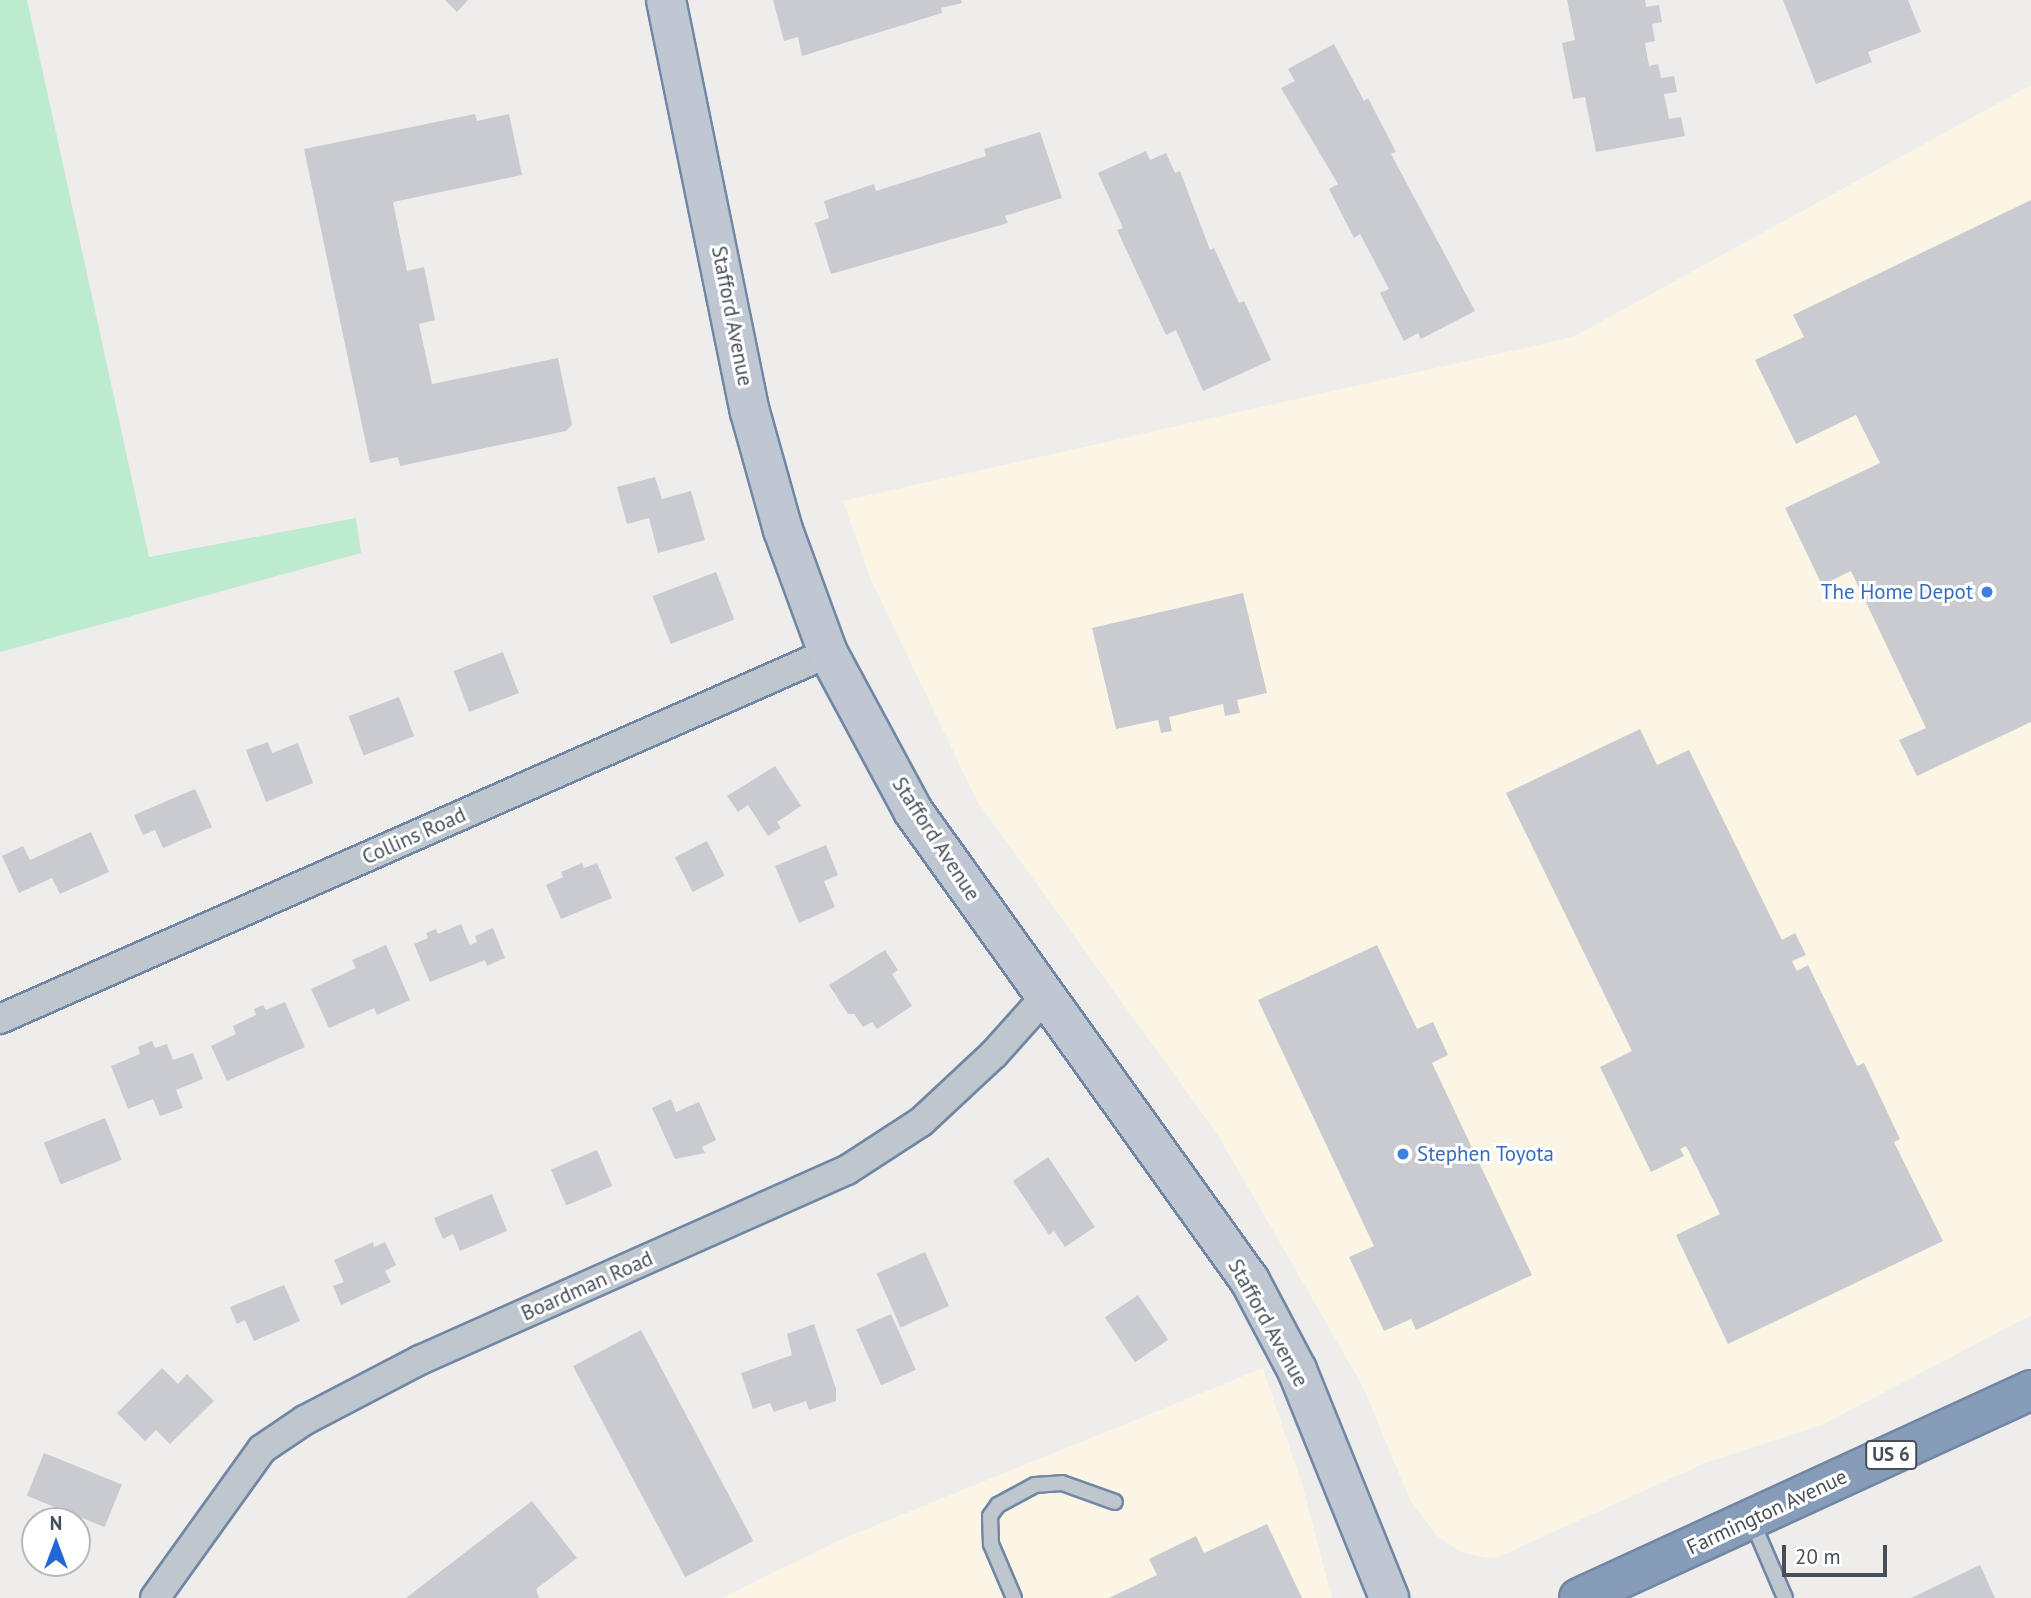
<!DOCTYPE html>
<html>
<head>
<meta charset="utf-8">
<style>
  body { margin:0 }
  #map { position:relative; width:2031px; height:1598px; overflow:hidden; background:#efecec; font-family:"PT Sans",sans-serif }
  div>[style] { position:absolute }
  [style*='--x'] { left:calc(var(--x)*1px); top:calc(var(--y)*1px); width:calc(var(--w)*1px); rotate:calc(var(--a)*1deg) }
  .commercial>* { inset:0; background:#faf5e5 }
  .green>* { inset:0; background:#bcebd0 }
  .building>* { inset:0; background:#cacbd1; transform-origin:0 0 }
  .roads { filter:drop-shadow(2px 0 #7187a5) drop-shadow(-2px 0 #7187a5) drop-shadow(0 2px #7187a5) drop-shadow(0 -2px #7187a5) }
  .lane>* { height:14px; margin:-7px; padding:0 7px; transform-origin:7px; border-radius:7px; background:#bec6ce }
  .street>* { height:28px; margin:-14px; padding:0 14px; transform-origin:14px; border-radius:14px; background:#bec6ce }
  .secondary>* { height:38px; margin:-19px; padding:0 19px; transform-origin:19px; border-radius:19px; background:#bec7d2 }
  .highway>* { height:38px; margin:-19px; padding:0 19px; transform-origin:19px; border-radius:19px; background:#869cb9 }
  .dots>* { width:19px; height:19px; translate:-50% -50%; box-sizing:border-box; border:4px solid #fff; border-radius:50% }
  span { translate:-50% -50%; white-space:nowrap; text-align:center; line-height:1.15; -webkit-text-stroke:6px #fff; paint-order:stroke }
  .shield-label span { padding:2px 5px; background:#fff; border:2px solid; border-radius:5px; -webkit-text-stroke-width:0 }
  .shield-label { font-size:19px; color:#464f58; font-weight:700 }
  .street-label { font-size:21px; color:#464f58 }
  .shop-label { font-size:21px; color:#366cbe }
  .right { translate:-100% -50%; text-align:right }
  .left { translate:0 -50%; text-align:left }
  .north { position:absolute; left:21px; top:1507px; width:70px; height:70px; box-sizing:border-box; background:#fff; border:2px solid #b5b9bc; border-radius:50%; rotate:0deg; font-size:19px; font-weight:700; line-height:28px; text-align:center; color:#464f58 }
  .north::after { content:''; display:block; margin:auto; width:24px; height:32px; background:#2267d3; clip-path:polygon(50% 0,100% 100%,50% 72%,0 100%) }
  .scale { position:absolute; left:1782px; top:1545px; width:105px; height:32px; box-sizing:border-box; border:4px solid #464f58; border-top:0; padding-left:9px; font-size:21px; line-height:24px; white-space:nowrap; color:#464f58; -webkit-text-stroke:5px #fff; paint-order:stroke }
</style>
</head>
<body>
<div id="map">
  <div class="commercial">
    <i style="clip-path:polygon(2031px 85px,2031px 1315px,1822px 1425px,1705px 1463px,1494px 1559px,1463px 1553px,1437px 1536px,1411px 1502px,1362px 1385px,1219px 1137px,977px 801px,871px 580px,843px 501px,1573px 337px)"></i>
    <i style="clip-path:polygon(1263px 1368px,1303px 1487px,1332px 1598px,722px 1598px,844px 1538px)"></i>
  </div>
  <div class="green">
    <i style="clip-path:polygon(0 0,27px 0,149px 557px,356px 518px,361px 553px,0 652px)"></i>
  </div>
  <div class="building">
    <i style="clip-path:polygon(445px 0,468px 0,457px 12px)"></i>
    <i style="clip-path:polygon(773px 0,961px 0,962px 3px,941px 8px,942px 13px,802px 56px,798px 37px,784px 41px)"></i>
    <i style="clip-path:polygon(1567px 0,1645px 0,1646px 7px,1659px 5px,1662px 22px,1652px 24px,1655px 41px,1645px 43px,1649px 66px,1658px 64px,1661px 78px,1674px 76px,1677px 92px,1664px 94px,1669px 119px,1681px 117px,1685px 136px,1596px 152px,1585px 97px,1573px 99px,1562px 43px,1575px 40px)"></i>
    <i style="clip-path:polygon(1783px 0,1908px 0,1921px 32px,1868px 52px,1872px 62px,1816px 84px)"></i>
    <i style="clip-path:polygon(1334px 44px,1364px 101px,1368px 98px,1396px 152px,1391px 154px,1475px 311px,1421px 339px,1418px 333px,1404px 341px,1380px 293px,1389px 289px,1360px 234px,1354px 238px,1329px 189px,1338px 184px,1281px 88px,1295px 81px,1288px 69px)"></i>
    <i style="clip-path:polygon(475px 114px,477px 121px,509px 114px,522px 175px,393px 202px,407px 271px,424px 267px,435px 320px,419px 324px,432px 384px,558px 358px,572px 425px,566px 431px,400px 466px,398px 457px,370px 463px,304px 149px)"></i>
    <i style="clip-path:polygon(1040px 132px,1062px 198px,1005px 216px,1008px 223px,831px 274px,815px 223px,829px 218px,824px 201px,874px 184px,876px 191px,986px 156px,984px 149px)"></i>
    <i style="clip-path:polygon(1146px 151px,1150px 160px,1166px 153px,1175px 173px,1180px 171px,1210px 250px,1214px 248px,1239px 303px,1244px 301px,1271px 360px,1203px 391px,1176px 330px,1166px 335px,1117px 230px,1123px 228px,1098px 173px)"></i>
    <i style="clip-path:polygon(2031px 200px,2031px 722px,1917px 776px,1899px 740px,1926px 728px,1851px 571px,1822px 585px,1785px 508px,1880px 463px,1856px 415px,1796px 444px,1755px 360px,1804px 337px,1793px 315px)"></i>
    <i style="clip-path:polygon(655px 477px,662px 499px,691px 491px,705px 540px,658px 553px,649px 518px,627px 524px,617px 487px)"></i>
    <i style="left:716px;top:572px;width:51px;height:68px;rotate:69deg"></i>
    <i style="clip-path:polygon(1243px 593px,1267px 693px,1237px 700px,1240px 713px,1225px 716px,1223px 704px,1169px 717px,1172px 731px,1161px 733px,1158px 720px,1116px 729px,1092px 628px)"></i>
    <i style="left:503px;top:652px;width:44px;height:53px;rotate:69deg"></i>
    <i style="left:399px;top:697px;width:42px;height:54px;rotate:69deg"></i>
    <i style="clip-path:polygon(1640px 729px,1657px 765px,1689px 750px,1782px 940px,1795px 933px,1806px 955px,1792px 961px,1797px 971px,1808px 965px,1857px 1066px,1864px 1063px,1900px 1139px,1894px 1142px,1943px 1241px,1728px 1344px,1676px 1235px,1720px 1214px,1686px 1146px,1680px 1149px,1684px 1156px,1651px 1172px,1600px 1067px,1632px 1051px,1506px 793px)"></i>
    <i style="clip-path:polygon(268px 742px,272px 753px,298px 743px,313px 783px,266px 802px,246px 750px)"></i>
    <i style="clip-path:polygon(775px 766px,801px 806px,777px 822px,781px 828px,768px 836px,748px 805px,738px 812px,727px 796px)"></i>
    <i style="clip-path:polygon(195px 789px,212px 827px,163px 848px,155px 830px,143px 835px,134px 815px)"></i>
    <i style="clip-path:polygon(91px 832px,109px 872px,60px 894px,52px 878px,19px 893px,2px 856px,23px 846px,30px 860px)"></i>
    <i style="left:707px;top:841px;width:39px;height:36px;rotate:63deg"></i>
    <i style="clip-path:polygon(826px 845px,838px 875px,824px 881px,835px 907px,799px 923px,775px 866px)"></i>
    <i style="clip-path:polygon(582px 863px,584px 868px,597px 863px,612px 898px,561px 919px,546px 885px,563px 877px,561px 872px)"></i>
    <i style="clip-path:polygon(461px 924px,470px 945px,477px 942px,475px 936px,493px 928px,505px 958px,487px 966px,485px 960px,430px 982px,414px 944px,428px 938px,426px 933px,436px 929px,438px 934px)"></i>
    <i style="clip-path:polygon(386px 945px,410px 1000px,377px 1015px,374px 1008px,329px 1028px,311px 989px,356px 968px,352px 960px)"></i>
    <i style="clip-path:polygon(1377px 945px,1417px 1029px,1433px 1022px,1448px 1055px,1432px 1063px,1532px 1275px,1416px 1330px,1411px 1319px,1384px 1331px,1349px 1257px,1374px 1246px,1258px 1000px)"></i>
    <i style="clip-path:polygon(885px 950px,898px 970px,892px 974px,912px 1006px,877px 1029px,872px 1022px,863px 1027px,854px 1014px,848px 1014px,829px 985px)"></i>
    <i style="clip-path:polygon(285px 1002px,305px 1047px,227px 1081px,211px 1046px,236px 1034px,233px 1026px,256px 1015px,254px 1009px,263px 1005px,266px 1010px)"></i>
    <i style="clip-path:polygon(152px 1041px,155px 1048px,167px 1044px,173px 1060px,193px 1053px,203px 1079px,176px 1090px,183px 1108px,160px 1116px,153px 1099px,128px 1109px,111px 1066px,140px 1054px,138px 1047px)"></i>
    <i style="clip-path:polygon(671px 1099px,676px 1112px,699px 1102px,716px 1140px,702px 1147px,705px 1153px,675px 1159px,652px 1108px)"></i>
    <i style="left:105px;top:1118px;width:45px;height:66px;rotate:68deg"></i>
    <i style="left:597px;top:1150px;width:39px;height:50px;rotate:67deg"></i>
    <i style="clip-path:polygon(1048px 1157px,1095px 1227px,1065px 1247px,1054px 1231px,1049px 1235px,1013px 1181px)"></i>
    <i style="clip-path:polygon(492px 1194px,507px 1231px,460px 1251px,453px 1234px,443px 1239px,434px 1218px)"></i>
    <i style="clip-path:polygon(373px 1242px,374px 1247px,385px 1242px,396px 1265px,385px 1271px,391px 1282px,341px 1305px,333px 1286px,344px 1282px,334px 1260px)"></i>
    <i style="left:925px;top:1252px;width:59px;height:53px;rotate:66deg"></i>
    <i style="clip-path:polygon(284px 1285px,300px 1321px,254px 1341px,245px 1320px,237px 1324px,230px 1307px)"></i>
    <i style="left:1138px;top:1295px;width:54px;height:40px;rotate:56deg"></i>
    <i style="left:891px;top:1314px;width:61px;height:38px;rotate:66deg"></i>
    <i style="clip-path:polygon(814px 1324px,836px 1389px,836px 1401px,809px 1410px,806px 1401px,774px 1412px,770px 1403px,753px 1409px,741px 1373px,792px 1355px,787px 1334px)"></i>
    <i style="left:641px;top:1330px;width:239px;height:77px;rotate:62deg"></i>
    <i style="clip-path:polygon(162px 1368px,178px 1384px,187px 1374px,214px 1401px,170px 1444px,156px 1430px,145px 1441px,117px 1413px)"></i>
    <i style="left:44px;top:1453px;width:84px;height:46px;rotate:22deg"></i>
    <i style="clip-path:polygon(532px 1501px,577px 1558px,536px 1589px,539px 1598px,406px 1598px)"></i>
    <i style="clip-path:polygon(1267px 1524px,1302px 1598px,1109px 1598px,1157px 1575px,1149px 1559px,1196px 1536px,1204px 1553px)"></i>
    <i style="clip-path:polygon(1980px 1565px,1995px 1598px,1911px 1598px)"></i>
  </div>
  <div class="roads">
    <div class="lane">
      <i style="--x:1752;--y:1521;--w:84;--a:66.8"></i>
      <i style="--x:1014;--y:1598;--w:59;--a:-113.1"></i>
      <i style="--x:991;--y:1544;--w:28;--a:-92"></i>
      <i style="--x:990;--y:1516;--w:14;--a:-54"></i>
      <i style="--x:998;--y:1505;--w:42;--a:-28.4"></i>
      <i style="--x:1035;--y:1485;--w:27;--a:-4"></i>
      <i style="--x:1062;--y:1483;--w:56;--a:19.7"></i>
    </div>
    <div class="street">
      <i style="--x:0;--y:1019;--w:905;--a:-23.85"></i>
      <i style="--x:155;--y:1598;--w:183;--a:-54.3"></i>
      <i style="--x:262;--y:1449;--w:52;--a:-34"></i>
      <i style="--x:305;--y:1420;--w:130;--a:-27.6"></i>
      <i style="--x:420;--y:1360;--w:467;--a:-24"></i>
      <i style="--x:847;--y:1170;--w:88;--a:-33"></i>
      <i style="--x:921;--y:1122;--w:100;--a:-43"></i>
      <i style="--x:994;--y:1054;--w:75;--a:-48.2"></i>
    </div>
    <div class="secondary">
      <i style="--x:666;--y:0;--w:420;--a:78.5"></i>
      <i style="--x:750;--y:412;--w:123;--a:74.4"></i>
      <i style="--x:783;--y:530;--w:131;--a:69.9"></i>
      <i style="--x:828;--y:653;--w:179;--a:61.7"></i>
      <i style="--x:913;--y:811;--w:578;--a:54.36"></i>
      <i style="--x:1250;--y:1281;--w:101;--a:62.2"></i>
      <i style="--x:1297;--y:1370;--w:246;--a:68"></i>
    </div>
    <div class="highway">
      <i style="--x:1579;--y:1598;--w:498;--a:-24.7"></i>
    </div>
  </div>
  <div class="dots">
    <i style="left:1987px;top:592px;background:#3f7fe0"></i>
    <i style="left:1403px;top:1154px;background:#3f7fe0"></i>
  </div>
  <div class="shield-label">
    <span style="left:1891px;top:1455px">US 6</span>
  </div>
  <div class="street-label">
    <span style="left:732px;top:316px;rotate:79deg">Stafford Avenue</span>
    <span style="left:414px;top:836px;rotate:-24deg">Collins Road</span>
    <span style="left:936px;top:839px;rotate:57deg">Stafford Avenue</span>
    <span style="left:587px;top:1286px;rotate:-24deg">Boardman Road</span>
    <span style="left:1268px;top:1323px;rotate:61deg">Stafford Avenue</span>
    <span style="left:1767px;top:1512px;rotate:-25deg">Farmington Avenue</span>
  </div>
  <div class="shop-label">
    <span class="right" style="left:1973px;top:592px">The Home Depot</span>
    <span class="left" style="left:1417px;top:1154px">Stephen Toyota</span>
  </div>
  <div class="north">N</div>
  <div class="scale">20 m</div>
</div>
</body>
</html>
